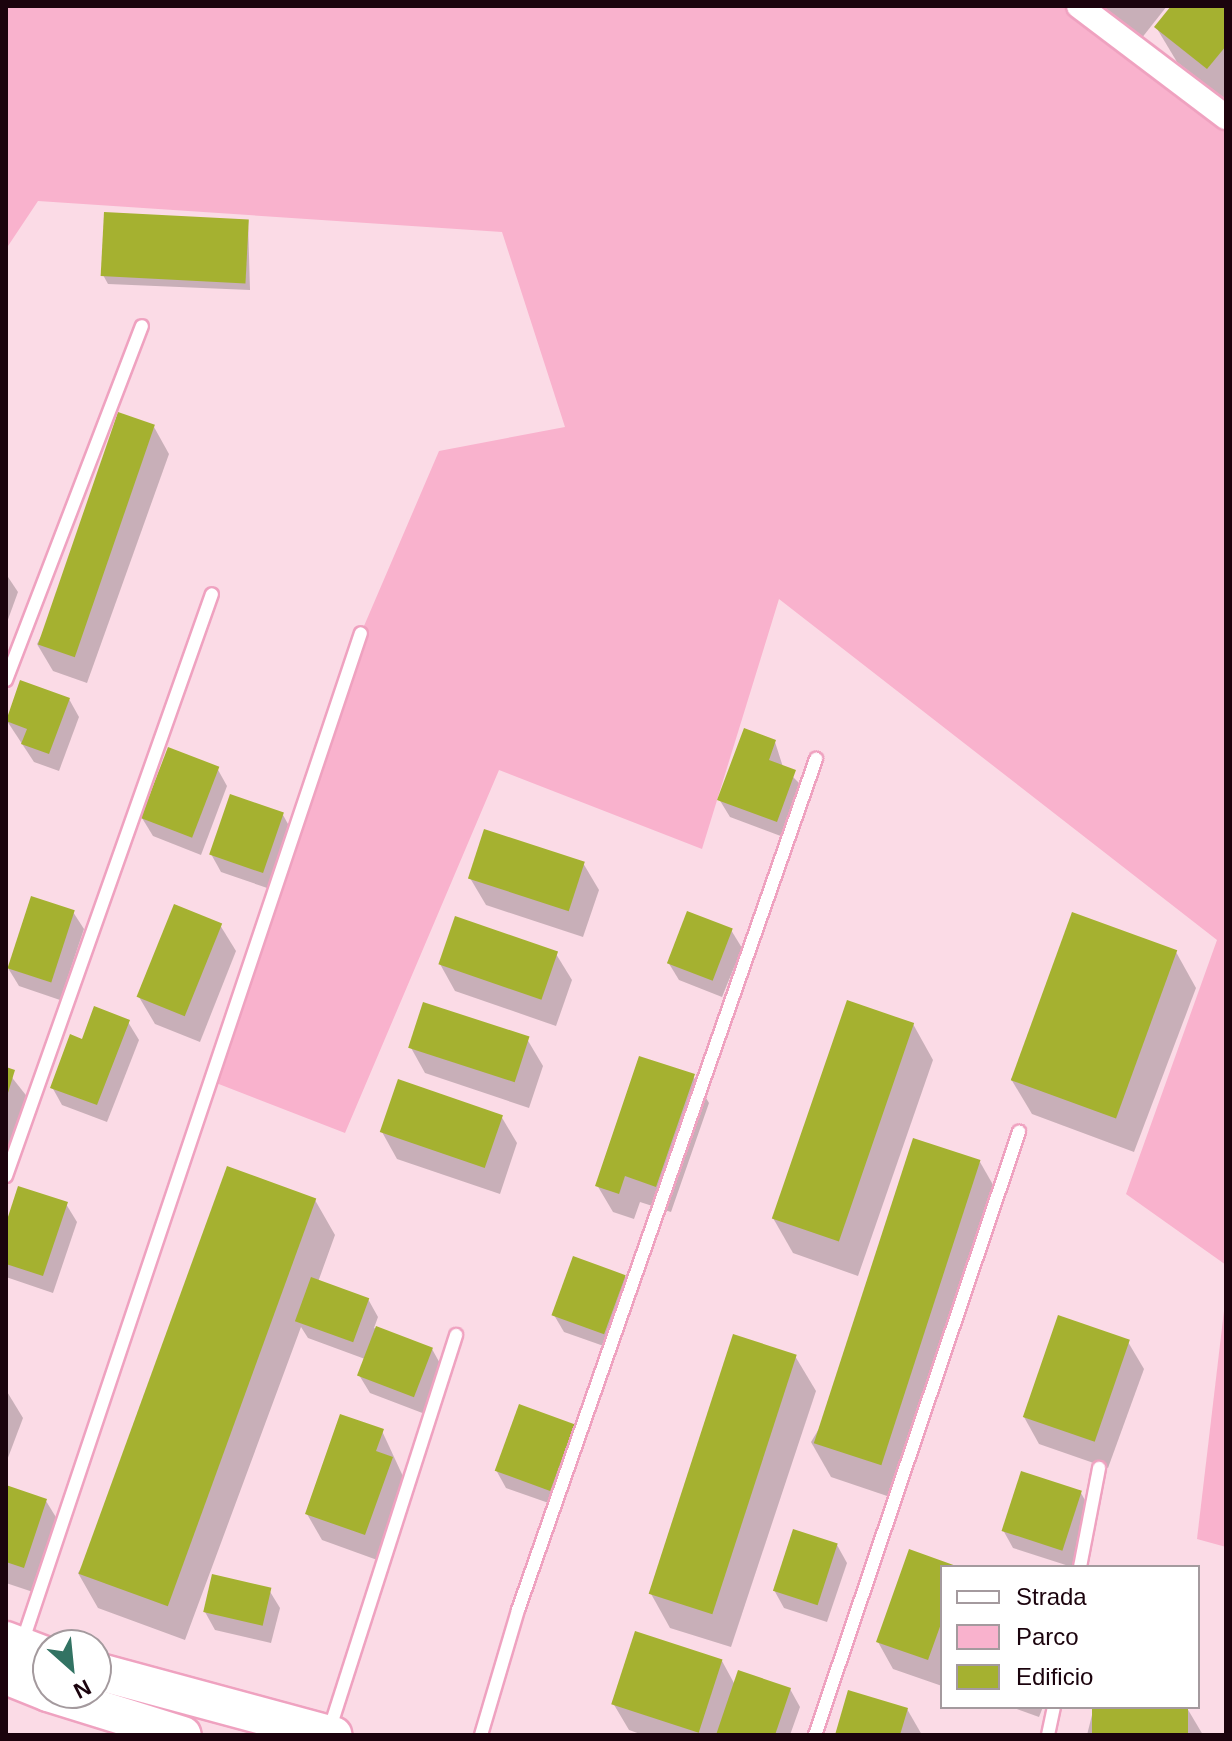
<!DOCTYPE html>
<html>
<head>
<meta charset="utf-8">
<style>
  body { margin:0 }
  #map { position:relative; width:1232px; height:1741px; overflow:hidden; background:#fbdbe6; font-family:Arial,sans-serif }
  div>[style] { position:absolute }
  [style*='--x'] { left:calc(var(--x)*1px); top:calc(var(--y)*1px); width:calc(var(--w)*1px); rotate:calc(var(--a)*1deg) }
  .green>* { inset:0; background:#f9b2cd }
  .shadow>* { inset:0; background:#0003 }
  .building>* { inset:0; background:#a5b130; transform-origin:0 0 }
  .roads { filter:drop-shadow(2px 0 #efa2c0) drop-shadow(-2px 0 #efa2c0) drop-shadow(0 2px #efa2c0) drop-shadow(0 -2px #efa2c0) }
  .service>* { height:12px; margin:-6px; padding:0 6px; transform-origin:6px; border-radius:6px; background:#fff }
  .minor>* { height:24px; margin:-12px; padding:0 12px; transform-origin:12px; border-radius:12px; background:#fff }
  .secondary>* { height:36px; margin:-18px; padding:0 18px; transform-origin:18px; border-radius:18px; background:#fff }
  span { translate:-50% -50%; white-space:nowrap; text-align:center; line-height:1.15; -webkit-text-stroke:8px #fff; paint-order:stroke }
  .frame { position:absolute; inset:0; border:8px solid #1b030d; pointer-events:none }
  .legend { position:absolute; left:940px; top:1565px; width:260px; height:144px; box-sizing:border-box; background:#fff; border:2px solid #a49a9e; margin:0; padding:10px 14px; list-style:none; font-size:24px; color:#1b030d }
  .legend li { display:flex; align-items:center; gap:16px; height:40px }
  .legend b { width:40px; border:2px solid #a49a9e }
  .north { position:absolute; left:32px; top:1629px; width:80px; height:80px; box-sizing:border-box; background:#fff; border:2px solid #a49a9e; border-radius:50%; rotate:153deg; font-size:22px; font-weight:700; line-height:32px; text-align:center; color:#1b030d }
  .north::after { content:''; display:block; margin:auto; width:28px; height:36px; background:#327363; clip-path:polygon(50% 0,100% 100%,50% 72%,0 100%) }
</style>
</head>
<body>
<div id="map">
  <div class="green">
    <i style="clip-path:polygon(6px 6px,1079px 6px,1226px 117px,1226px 1265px,1126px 1194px,1217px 940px,779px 599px,702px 849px,499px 770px,345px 1133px,211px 1081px,361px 633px,439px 451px,565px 427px,502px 232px,38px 201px,6px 249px)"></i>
    <i style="clip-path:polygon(1226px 1294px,1226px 1547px,1197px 1539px)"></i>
  </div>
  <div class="shadow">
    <i style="clip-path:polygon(1098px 6px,1167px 6px,1141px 39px)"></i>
    <i style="clip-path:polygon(1173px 6px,1226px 6px,1226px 101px,1177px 62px,1156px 27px)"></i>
    <i style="clip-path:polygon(248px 221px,250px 290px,108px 284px,103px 275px)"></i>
    <i style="clip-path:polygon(154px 427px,169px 454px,87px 683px,53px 671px,37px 644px)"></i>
    <i style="clip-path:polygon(6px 574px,18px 592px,6px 625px)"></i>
    <i style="clip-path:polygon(69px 699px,79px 717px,59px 771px,34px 762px,7px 721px)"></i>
    <i style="clip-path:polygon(775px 742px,783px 767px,805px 789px,786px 838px,730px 817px,719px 799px)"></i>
    <i style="clip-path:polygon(217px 768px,227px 786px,201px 855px,153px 836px,142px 818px)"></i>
    <i style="clip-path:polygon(283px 815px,293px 833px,273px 890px,221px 872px,211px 854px)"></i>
    <i style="clip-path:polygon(583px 863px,599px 890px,583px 937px,486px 905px,470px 878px)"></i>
    <i style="clip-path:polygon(73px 912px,84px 929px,60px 1000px,19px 986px,8px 968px)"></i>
    <i style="clip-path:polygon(220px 925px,236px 951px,200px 1042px,155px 1024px,139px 997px)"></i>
    <i style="clip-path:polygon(731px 930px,742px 948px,722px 997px,679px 980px,668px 962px)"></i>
    <i style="clip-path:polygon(1176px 952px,1196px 988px,1134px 1152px,1032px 1114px,1011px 1079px)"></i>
    <i style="clip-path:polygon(556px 954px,572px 980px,556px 1026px,455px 991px,440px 964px)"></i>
    <i style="clip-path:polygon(128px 1022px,139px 1040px,107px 1122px,62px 1105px,52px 1087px,83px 1041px)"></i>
    <i style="clip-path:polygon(913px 1024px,933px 1060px,858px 1276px,793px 1253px,773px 1218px)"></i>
    <i style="clip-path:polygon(527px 1039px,543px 1066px,529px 1108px,425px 1073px,410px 1046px)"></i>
    <i style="clip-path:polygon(6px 1070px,29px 1099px,6px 1168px)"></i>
    <i style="clip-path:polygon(693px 1076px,709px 1103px,671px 1212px,640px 1202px,634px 1219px,613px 1212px,597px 1185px)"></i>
    <i style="clip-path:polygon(501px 1116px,517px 1143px,500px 1194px,397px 1159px,382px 1132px)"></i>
    <i style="clip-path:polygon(980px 1162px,1000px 1197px,896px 1499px,831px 1477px,811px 1442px)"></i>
    <i style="clip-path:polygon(315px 1200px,335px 1235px,318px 1282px,368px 1299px,378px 1317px,374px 1328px,432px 1349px,442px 1367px,425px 1414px,370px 1393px,359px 1375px,365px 1359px,308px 1338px,301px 1327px,185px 1640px,98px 1608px,78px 1573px)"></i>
    <i style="clip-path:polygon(66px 1204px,77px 1222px,53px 1293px,6px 1277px,6px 1229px)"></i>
    <i style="clip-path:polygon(625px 1276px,635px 1294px,615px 1350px,564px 1332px,554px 1315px)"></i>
    <i style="clip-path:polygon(1128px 1342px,1144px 1369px,1108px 1468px,1039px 1444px,1024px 1417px)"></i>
    <i style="clip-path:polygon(795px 1356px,816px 1391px,731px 1647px,670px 1628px,650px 1592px)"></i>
    <i style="clip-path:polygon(6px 1390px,23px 1418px,6px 1463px)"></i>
    <i style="clip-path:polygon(573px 1425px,583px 1443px,560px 1507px,506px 1488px,496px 1470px)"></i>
    <i style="clip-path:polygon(382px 1431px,407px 1485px,380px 1561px,322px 1540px,307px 1514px)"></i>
    <i style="clip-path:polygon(6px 1487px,46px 1501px,62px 1527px,39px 1594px,6px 1583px)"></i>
    <i style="clip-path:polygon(1081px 1493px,1091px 1511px,1072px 1567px,1013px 1548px,1003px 1530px)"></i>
    <i style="clip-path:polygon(837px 1545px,847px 1563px,827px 1622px,784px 1608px,774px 1590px)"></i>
    <i style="clip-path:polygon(910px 1552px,955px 1567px,942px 1567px,942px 1686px,893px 1669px,878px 1642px)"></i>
    <i style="clip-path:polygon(269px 1590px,280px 1608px,271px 1643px,215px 1630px,205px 1612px)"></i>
    <i style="clip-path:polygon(722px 1661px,735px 1685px,790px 1689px,800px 1707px,790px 1735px,643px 1735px,629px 1730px,613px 1703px)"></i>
    <i style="clip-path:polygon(1011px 1707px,1043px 1707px,1039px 1717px)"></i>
    <i style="clip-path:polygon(1094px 1707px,1187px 1708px,1203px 1735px,1087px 1735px)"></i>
    <i style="clip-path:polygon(907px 1709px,922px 1735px,837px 1735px)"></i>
  </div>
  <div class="building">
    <i style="clip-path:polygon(1171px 6px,1226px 6px,1226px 46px,1207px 69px,1154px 27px)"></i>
    <i style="left:104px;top:212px;width:145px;height:64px;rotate:3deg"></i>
    <i style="left:118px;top:412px;width:39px;height:246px;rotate:19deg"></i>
    <i style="clip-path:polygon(20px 680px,70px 698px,49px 754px,21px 744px,27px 729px,6px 721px)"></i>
    <i style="clip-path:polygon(744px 728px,776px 740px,769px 760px,796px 770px,777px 822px,717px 800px)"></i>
    <i style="left:168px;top:747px;width:55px;height:76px;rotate:21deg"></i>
    <i style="left:230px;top:794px;width:57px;height:64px;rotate:19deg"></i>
    <i style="left:484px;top:829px;width:106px;height:52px;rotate:18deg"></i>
    <i style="left:31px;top:896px;width:46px;height:76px;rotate:18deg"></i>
    <i style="left:174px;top:904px;width:52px;height:100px;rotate:22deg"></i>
    <i style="left:687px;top:911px;width:49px;height:56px;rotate:21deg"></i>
    <i style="left:1072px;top:912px;width:112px;height:179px;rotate:20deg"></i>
    <i style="left:455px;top:916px;width:109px;height:51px;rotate:19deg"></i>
    <i style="left:847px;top:1000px;width:71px;height:231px;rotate:19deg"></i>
    <i style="left:423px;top:1002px;width:112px;height:48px;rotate:18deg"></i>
    <i style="clip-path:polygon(94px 1006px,130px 1020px,97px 1105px,50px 1088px,70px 1034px,82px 1039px)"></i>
    <i style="clip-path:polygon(639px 1056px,695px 1074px,656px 1187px,625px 1176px,619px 1194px,595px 1186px)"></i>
    <i style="clip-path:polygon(6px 1067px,15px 1070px,7px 1096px,6px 1095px)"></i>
    <i style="left:398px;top:1079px;width:111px;height:56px;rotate:19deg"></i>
    <i style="left:913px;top:1138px;width:71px;height:321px;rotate:18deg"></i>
    <i style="left:227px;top:1166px;width:95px;height:434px;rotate:20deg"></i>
    <i style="clip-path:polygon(18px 1186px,68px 1202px,43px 1276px,6px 1264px,6px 1223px)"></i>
    <i style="left:573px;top:1256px;width:56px;height:63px;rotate:20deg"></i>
    <i style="left:311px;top:1277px;width:62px;height:47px;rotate:20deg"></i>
    <i style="left:1058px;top:1315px;width:76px;height:108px;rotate:19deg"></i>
    <i style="left:376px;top:1326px;width:61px;height:53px;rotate:21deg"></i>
    <i style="left:733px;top:1334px;width:67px;height:273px;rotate:18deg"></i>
    <i style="left:519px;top:1404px;width:59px;height:71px;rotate:20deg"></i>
    <i style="clip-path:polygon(340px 1414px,384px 1429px,376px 1451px,393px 1457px,365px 1535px,305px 1514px)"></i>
    <i style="left:1021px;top:1471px;width:64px;height:63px;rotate:18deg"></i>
    <i style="clip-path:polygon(6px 1485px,47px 1499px,24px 1568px,6px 1562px)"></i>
    <i style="left:793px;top:1529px;width:47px;height:65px;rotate:18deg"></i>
    <i style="clip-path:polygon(909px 1549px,959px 1567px,942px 1567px,942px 1621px,928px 1660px,876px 1642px)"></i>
    <i style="left:212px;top:1574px;width:61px;height:39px;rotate:13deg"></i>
    <i style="left:635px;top:1631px;width:92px;height:77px;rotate:18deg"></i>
    <i style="clip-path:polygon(738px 1670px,791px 1688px,775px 1735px,716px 1735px)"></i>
    <i style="clip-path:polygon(848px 1690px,908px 1708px,900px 1735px,835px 1735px)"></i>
    <i style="left:1092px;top:1707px;width:96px;height:29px"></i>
  </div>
  <div class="roads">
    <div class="service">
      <i style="--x:6;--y:680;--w:379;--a:-69"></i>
      <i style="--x:6;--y:1176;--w:617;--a:-70.51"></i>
      <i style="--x:1080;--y:1567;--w:101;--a:-79.1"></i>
      <i style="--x:22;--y:1643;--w:1065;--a:-71.45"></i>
      <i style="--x:329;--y:1731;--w:416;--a:-72.2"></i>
      <i style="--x:481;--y:1735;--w:130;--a:-73.5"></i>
      <i style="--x:518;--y:1610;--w:902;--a:-70.7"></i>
      <i style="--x:815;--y:1735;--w:637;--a:-71.31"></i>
      <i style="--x:1048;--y:1735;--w:29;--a:-78"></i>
    </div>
    <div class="minor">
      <i style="--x:1079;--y:6;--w:184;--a:37.1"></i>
    </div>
    <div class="secondary">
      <i style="--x:6;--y:1640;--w:45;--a:20.9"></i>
      <i style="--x:96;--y:1671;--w:246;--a:15.1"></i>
      <i style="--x:6;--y:1676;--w:45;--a:22"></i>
      <i style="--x:48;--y:1693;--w:141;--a:17.3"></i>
    </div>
  </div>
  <div class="frame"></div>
  <ul class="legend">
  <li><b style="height:10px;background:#fff"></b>Strada</li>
  <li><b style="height:22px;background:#f9b2cd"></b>Parco</li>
  <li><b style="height:22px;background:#a5b130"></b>Edificio</li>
  </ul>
  <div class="north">N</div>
</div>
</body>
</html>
